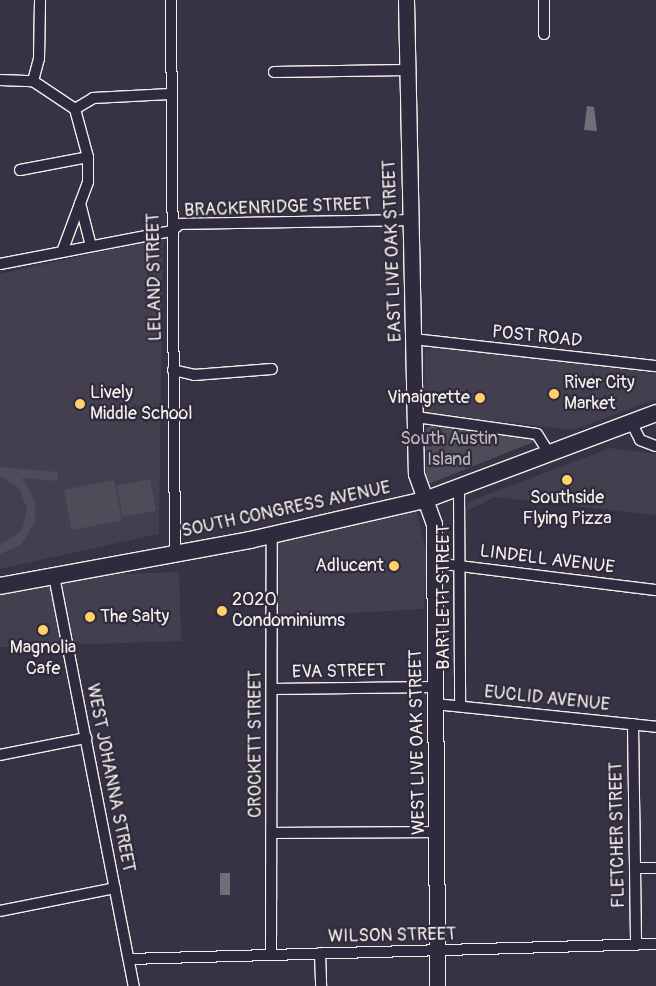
<!DOCTYPE html>
<html>
<head>
<meta charset="utf-8">
<style>
  body { margin:0 }
  #map { position:relative; width:656px; height:986px; overflow:hidden; background:#373244; font-family:Pangolin,sans-serif }
  div>[style] { position:absolute }
  [style*='--x'] { left:calc(var(--x)*1px); top:calc(var(--y)*1px); width:calc(var(--w)*1px); rotate:calc(var(--a)*1deg) }
  .built>* { inset:0; background:#433f4e; transform-origin:0 0 }
  .green>* { inset:0; background:#504b59; transform-origin:0 0 }
  .water>* { inset:0; background:#726e77; transform-origin:0 0 }
  .roads { filter:drop-shadow(1px 0 #f4f1e8) drop-shadow(-1px 0 #f4f1e8) drop-shadow(0 1px #f4f1e8) drop-shadow(0 -1px #f4f1e8) }
  .street>* { height:10px; margin:-5px; padding:0 5px; transform-origin:5px; border-radius:5px; background:#2f2a3d }
  .secondary>* { height:15px; margin:-7.5px; padding:0 7.5px; transform-origin:7.5px; border-radius:7.5px; background:#2f2a3d }
  .primary>* { height:16px; margin:-8px; padding:0 8px; transform-origin:8px; border-radius:8px; background:#2f2a3d }
  .dots>* { width:14px; height:14px; translate:-50% -50%; box-sizing:border-box; border:2px solid #2f2a3d; border-radius:50% }
  span { translate:-50% -50%; white-space:nowrap; text-align:center; line-height:1.15; -webkit-text-stroke:4.5px #2f2a3d; paint-order:stroke }
  .street-label { font-size:18px; color:#f4f1e8 }
  .poi-label { font-size:18px; color:#f4f1e8 }
  .left { translate:0 -50%; text-align:left }
  .right { translate:-100% -50%; text-align:right }
  .park-label { font-size:18px; color:#bbb7b6 }
</style>
</head>
<body>
<div id="map">
  <div class="built">
    <i style="clip-path:polygon(163px 238px,159px 534px,0 569px,0 274px)"></i>
    <i style="clip-path:polygon(433px 347px,656px 373px,656px 399px,573px 430px,424px 412px,425px 351px)"></i>
    <i style="clip-path:polygon(610px 448px,656px 454px,656px 515px,495px 497px,467px 511px,468px 502px)"></i>
    <i style="clip-path:polygon(415px 505px,427px 554px,424px 609px,279px 617px,278px 541px)"></i>
    <i style="left:179px;top:572px;width:69px;height:182px;rotate:88deg"></i>
  </div>
  <div class="green">
    <i style="clip-path:polygon(433px 424px,534px 438px,536px 441px,426px 485px,426px 429px)"></i>
    <i style="clip-path:polygon(0 467px,58px 472px,58px 481px,22px 478px,35px 501px,35px 522px,21px 545px,0 554px,0 545px,22px 530px,27px 509px,19px 488px,0 476px)"></i>
    <i style="left:150px;top:479px;width:32px;height:34px;rotate:79deg"></i>
    <i style="left:114px;top:480px;width:41px;height:51px;rotate:79deg"></i>
  </div>
  <div class="water">
    <i style="clip-path:polygon(587px 106px,594px 107px,597px 131px,584px 130px)"></i>
    <i style="left:220px;top:873px;width:10px;height:22px"></i>
  </div>
  <div class="roads">
    <div class="street">
      <i style="--x:171;--y:0;--w:554;--a:89.59"></i>
      <i style="--x:544;--y:0;--w:34;--a:90"></i>
      <i style="--x:274;--y:72;--w:133;--a:-0.9"></i>
      <i style="--x:0;--y:80;--w:33;--a:2"></i>
      <i style="--x:33;--y:81;--w:50;--a:33.7"></i>
      <i style="--x:75;--y:109;--w:21;--a:-31"></i>
      <i style="--x:93;--y:98;--w:77;--a:-3"></i>
      <i style="--x:33;--y:81;--w:23;--a:-75"></i>
      <i style="--x:39;--y:59;--w:59;--a:-89"></i>
      <i style="--x:20;--y:170;--w:69;--a:-10.8"></i>
      <i style="--x:80;--y:203;--w:44;--a:75.7"></i>
      <i style="--x:62;--y:252;--w:75;--a:-69.6"></i>
      <i style="--x:88;--y:182;--w:25;--a:-90"></i>
      <i style="--x:88;--y:157;--w:50;--a:-105.2"></i>
      <i style="--x:0;--y:264;--w:174;--a:-10.9"></i>
      <i style="--x:171;--y:231;--w:11;--a:-38"></i>
      <i style="--x:180;--y:224;--w:231;--a:-1"></i>
      <i style="--x:414;--y:339;--w:244;--a:6.4"></i>
      <i style="--x:173;--y:370;--w:22;--a:13"></i>
      <i style="--x:194;--y:375;--w:78;--a:-4.4"></i>
      <i style="--x:416;--y:417;--w:122;--a:8"></i>
      <i style="--x:537;--y:434;--w:22;--a:58"></i>
      <i style="--x:631;--y:422;--w:20;--a:63"></i>
      <i style="--x:640;--y:440;--w:17;--a:21"></i>
      <i style="--x:459;--y:488;--w:218;--a:89.7"></i>
      <i style="--x:435;--y:563;--w:223;--a:7"></i>
      <i style="--x:54;--y:576;--w:418;--a:79"></i>
      <i style="--x:272;--y:689;--w:163;--a:-0.7"></i>
      <i style="--x:435;--y:704;--w:222;--a:5.9"></i>
      <i style="--x:633;--y:724;--w:221;--a:89.2"></i>
      <i style="--x:0;--y:755;--w:88;--a:-11.2"></i>
      <i style="--x:273;--y:833;--w:165;--a:-0.3"></i>
      <i style="--x:635;--y:868;--w:21;--a:0"></i>
      <i style="--x:0;--y:911;--w:117;--a:-11.3"></i>
      <i style="--x:320;--y:953;--w:33;--a:88"></i>
      <i style="--x:271;--y:954;--w:420;--a:-89.9"></i>
      <i style="--x:129;--y:959;--w:527;--a:-1.63"></i>
    </div>
    <div class="secondary">
      <i style="--x:406;--y:0;--w:474;--a:88.8"></i>
      <i style="--x:416;--y:474;--w:53;--a:70.2"></i>
      <i style="--x:434;--y:524;--w:462;--a:89.6"></i>
    </div>
    <div class="primary">
      <i style="--x:0;--y:586;--w:254;--a:-10.4"></i>
      <i style="--x:250;--y:540;--w:180;--a:-12.9"></i>
      <i style="--x:425;--y:500;--w:247;--a:-20.6"></i>
    </div>
  </div>
  <div class="dots">
    <i style="left:554px;top:394px;background:#ffd166"></i>
    <i style="left:480px;top:398px;background:#ffd166"></i>
    <i style="left:80px;top:404px;background:#ffd166"></i>
    <i style="left:567px;top:480px;background:#ffd166"></i>
    <i style="left:394px;top:566px;background:#ffd166"></i>
    <i style="left:222px;top:611px;background:#ffd166"></i>
    <i style="left:90px;top:617px;background:#ffd166"></i>
    <i style="left:43px;top:630px;background:#ffd166"></i>
  </div>
  <div class="street-label">
    <span style="left:278px;top:208px;rotate:-2deg">BRACKENRIDGE STREET</span>
    <span style="left:393px;top:251px;rotate:-92deg">EAST LIVE OAK STREET</span>
    <span style="left:155px;top:277px;rotate:-91deg">LELAND STREET</span>
    <span style="left:537px;top:337px;rotate:6deg">POST ROAD</span>
    <span style="left:286px;top:510px;rotate:-12deg">SOUTH CONGRESS AVENUE</span>
    <span style="left:547px;top:560px;rotate:7deg">LINDELL AVENUE</span>
    <span style="left:444px;top:597px;rotate:-90deg">BARTLETT STREET</span>
    <span style="left:339px;top:672px;rotate:-1deg">EVA STREET</span>
    <span style="left:547px;top:699px;rotate:6deg">EUCLID AVENUE</span>
    <span style="left:418px;top:742px;rotate:-91deg">WEST LIVE OAK STREET</span>
    <span style="left:256px;top:744px;rotate:-90deg">CROCKETT STREET</span>
    <span style="left:110px;top:778px;rotate:79deg">WEST JOHANNA STREET</span>
    <span style="left:618px;top:835px;rotate:-91deg">FLETCHER STREET</span>
    <span style="left:392px;top:936px;rotate:-1deg">WILSON STREET</span>
  </div>
  <div class="poi-label">
    <span class="left" style="left:564px;top:394px">River City<br>Market</span>
    <span class="left" style="left:90px;top:404px">Lively<br>Middle School</span>
    <span class="right" style="left:470px;top:398px">Vinaigrette</span>
    <span style="left:567px;top:509px">Southside<br>Flying Pizza</span>
    <span class="right" style="left:384px;top:566px">Adlucent</span>
    <span class="left" style="left:232px;top:611px">2020<br>Condominiums</span>
    <span class="left" style="left:100px;top:617px">The Salty</span>
    <span style="left:43px;top:659px">Magnolia<br>Cafe</span>
  </div>
  <div class="park-label">
    <span style="left:449px;top:450px">South Austin<br>Island</span>
  </div>
</div>
</body>
</html>
